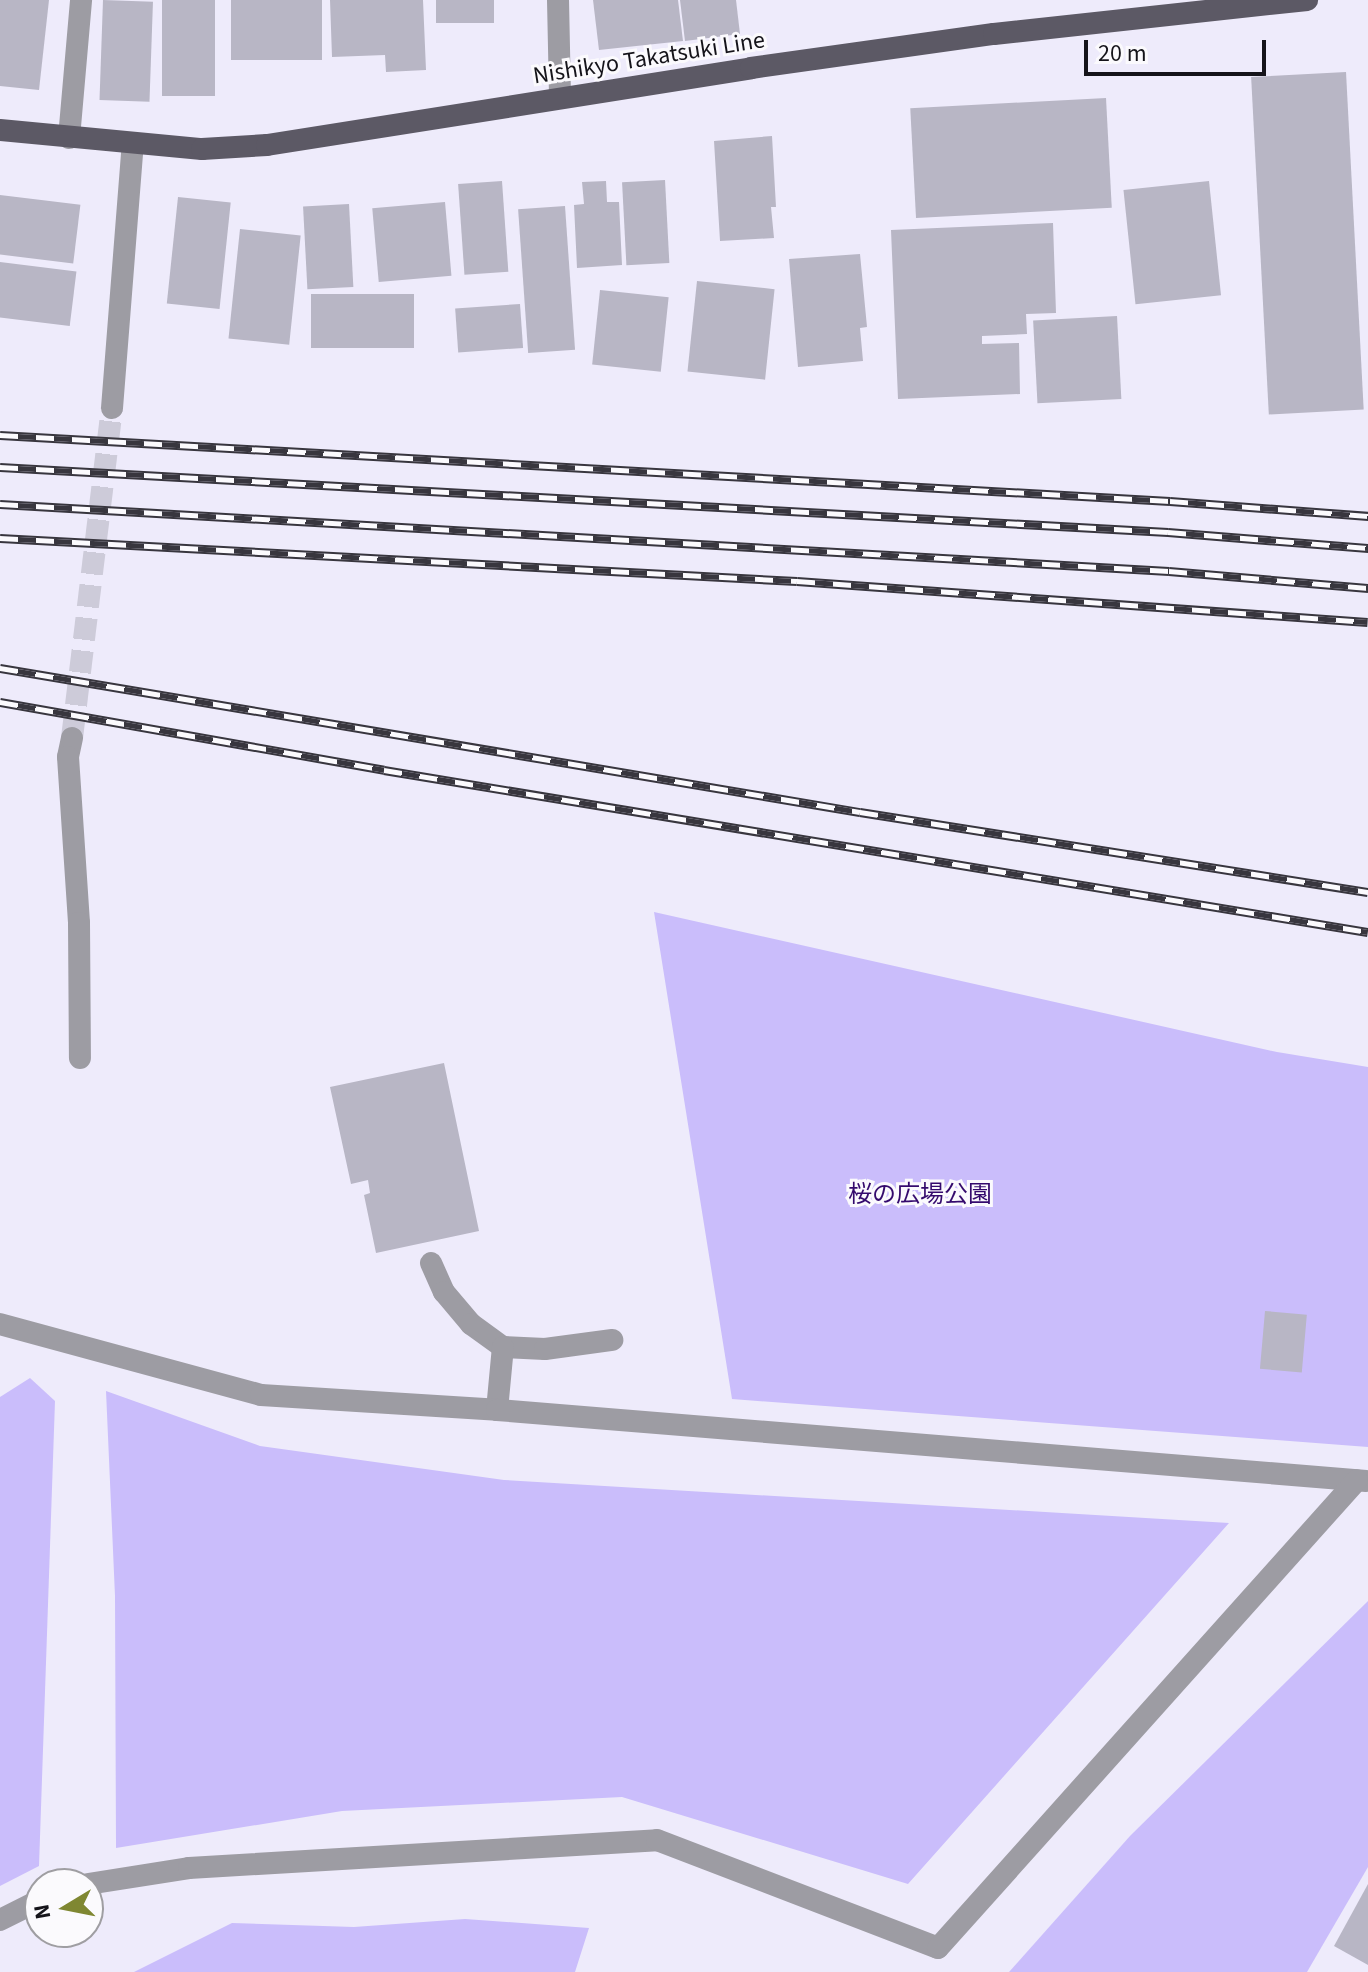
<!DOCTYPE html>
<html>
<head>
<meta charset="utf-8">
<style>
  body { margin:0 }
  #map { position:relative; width:1368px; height:1972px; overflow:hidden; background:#eeebfb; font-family:"Source Sans 3","Noto Sans JP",sans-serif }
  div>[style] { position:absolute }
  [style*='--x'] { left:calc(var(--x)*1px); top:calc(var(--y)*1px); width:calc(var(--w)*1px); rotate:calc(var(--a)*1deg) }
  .green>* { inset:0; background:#cabdfb }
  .building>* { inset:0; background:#b8b6c5; transform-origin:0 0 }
  .minor-tunnel>* { height:22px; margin-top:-11px; transform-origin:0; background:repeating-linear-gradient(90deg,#cdcbd9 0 22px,transparent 0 33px) }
  .service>* { height:22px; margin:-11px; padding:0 11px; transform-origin:11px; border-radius:11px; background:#9d9ca3 }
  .minor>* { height:22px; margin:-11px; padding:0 11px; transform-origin:11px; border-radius:11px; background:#9d9ca3 }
  .primary>* { height:22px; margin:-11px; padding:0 11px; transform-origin:11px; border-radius:11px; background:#5c5965 }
  .rail>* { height:9px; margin-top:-4.5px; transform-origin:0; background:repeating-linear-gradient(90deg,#fbfafd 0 18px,#38363e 0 36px); box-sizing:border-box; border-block:2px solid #38363e }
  span { translate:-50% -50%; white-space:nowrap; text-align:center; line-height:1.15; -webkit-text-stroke:6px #fbfafd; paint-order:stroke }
  .street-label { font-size:24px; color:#15141a }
  .park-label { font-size:24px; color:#340a6d }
  .north { position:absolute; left:24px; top:1868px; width:80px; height:80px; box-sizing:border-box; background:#fbfafd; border:2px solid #9f9ea2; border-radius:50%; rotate:260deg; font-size:22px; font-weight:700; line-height:32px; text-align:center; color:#15141a }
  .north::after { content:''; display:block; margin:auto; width:28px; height:36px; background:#7f8732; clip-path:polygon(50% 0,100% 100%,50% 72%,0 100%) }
  .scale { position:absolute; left:1084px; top:40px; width:182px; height:36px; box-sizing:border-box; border:4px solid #15141a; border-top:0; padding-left:10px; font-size:24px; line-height:28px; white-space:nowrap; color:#15141a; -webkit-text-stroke:6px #fbfafd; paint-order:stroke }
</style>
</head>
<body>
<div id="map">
  <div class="green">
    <i style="clip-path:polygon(654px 912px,1277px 1052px,1368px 1067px,1368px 1447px,732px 1399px)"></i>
    <i style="clip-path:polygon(30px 1378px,55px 1401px,39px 1866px,0 1886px,0 1397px)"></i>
    <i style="clip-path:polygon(106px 1391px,260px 1446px,504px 1480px,1229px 1523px,908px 1884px,622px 1797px,342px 1811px,116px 1848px,115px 1596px)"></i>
    <i style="clip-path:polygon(1368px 1601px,1368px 1867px,1307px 1972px,1009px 1972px,1130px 1836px)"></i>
    <i style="clip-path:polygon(465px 1919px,589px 1928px,575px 1972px,134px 1972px,232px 1923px,354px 1927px)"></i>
  </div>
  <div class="building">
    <i style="clip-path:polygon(0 0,49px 0,39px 90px,0 86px)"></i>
    <i style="left:103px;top:0;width:50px;height:100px;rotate:2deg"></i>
    <i style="left:162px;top:0;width:53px;height:96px"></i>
    <i style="left:231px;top:0;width:91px;height:60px"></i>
    <i style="clip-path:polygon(330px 0,423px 0,426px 70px,386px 72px,385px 55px,332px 57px)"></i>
    <i style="left:436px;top:0;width:58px;height:23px"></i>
    <i style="clip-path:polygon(593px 0,678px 0,683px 41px,599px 50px)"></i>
    <i style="clip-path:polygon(680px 0,736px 0,740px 34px,685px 41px)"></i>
    <i style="left:1346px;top:72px;width:338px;height:95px;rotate:87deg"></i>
    <i style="left:1106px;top:98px;width:110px;height:196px;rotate:87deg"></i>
    <i style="clip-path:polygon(772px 136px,776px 207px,771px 207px,774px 238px,720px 241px,714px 141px)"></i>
    <i style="left:665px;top:180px;width:83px;height:43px;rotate:87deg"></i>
    <i style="left:502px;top:181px;width:91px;height:44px;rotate:86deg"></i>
    <i style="clip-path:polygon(606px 181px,607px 202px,619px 202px,622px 265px,577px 268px,574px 205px,584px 204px,582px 182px)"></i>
    <i style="left:1209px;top:181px;width:115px;height:86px;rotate:84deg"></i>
    <i style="left:0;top:195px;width:81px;height:59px;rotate:7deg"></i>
    <i style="left:178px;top:197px;width:53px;height:107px;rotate:6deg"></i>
    <i style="left:445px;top:202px;width:74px;height:73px;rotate:85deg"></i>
    <i style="left:349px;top:204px;width:83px;height:46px;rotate:87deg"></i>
    <i style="left:565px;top:206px;width:144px;height:47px;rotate:86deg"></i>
    <i style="clip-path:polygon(1053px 223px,1056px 313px,1026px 314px,1027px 334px,982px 336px,982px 344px,1019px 343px,1020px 394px,898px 399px,891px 230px)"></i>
    <i style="left:240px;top:229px;width:61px;height:110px;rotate:6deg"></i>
    <i style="clip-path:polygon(860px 254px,867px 327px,860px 328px,863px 361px,798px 367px,789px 259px)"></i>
    <i style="left:0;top:262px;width:77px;height:55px;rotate:7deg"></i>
    <i style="left:697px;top:281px;width:78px;height:91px;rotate:6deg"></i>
    <i style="left:600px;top:290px;width:69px;height:75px;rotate:6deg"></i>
    <i style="left:311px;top:294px;width:103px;height:54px"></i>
    <i style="left:520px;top:304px;width:44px;height:65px;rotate:86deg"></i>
    <i style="left:1117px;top:316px;width:83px;height:84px;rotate:87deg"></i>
    <i style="clip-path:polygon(444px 1063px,479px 1231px,376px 1253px,364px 1195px,370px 1193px,368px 1180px,351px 1184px,330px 1087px)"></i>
    <i style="left:1265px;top:1311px;width:42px;height:58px;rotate:5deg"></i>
    <i style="clip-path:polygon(1368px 1884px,1368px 1965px,1334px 1946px)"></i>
  </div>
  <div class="minor-tunnel">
    <i style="--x:72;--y:738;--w:332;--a:-83.1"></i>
  </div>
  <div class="service">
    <i style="--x:431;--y:1263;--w:32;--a:66"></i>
    <i style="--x:444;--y:1292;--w:42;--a:49.8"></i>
    <i style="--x:471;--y:1324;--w:39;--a:36"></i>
    <i style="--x:503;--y:1347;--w:42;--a:2.7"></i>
    <i style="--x:545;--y:1349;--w:68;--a:-7.7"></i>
    <i style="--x:497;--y:1410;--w:63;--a:-84.6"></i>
  </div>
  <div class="minor">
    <i style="--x:558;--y:0;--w:97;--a:88.8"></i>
    <i style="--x:69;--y:138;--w:139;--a:-85"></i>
    <i style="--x:112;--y:408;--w:265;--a:-85.5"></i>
    <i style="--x:72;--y:738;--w:19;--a:102"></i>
    <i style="--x:68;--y:757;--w:166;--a:86.2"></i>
    <i style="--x:79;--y:923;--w:135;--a:89.6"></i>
    <i style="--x:0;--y:1324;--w:270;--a:15.2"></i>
    <i style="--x:261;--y:1395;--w:236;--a:3.6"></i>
    <i style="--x:497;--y:1410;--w:872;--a:4.67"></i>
    <i style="--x:88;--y:1884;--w:102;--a:-9"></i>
    <i style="--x:189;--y:1868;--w:469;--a:-3.4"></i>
    <i style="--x:657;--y:1840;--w:301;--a:21"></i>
    <i style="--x:938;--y:1948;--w:628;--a:-48.16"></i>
    <i style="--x:0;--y:1920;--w:45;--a:-26.6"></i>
  </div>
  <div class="primary">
    <i style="--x:0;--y:130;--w:203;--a:5.4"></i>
    <i style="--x:202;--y:149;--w:65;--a:-3.5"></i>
    <i style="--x:267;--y:145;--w:490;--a:-9"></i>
    <i style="--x:751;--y:68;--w:245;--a:-8"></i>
    <i style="--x:994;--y:34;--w:315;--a:-6.2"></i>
  </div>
  <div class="rail">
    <i style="--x:0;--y:435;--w:1172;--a:3.23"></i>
    <i style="--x:1170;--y:501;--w:199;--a:4.3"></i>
    <i style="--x:0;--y:467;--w:1170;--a:3.19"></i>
    <i style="--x:1168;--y:532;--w:201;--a:4.6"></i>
    <i style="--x:0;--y:504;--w:1171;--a:3.28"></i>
    <i style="--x:1169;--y:571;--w:200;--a:4.9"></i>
    <i style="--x:0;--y:538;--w:798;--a:3.09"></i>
    <i style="--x:797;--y:581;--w:572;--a:4.11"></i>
    <i style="--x:0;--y:668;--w:872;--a:9.51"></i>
    <i style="--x:860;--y:812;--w:514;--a:8.95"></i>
    <i style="--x:0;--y:702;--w:390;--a:10"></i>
    <i style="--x:384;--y:770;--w:997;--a:9.35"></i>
  </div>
  <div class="street-label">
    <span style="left:649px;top:58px;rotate:-9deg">Nishikyo Takatsuki Line</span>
  </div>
  <div class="park-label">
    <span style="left:920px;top:1195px">桜の広場公園</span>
  </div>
  <div class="north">N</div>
  <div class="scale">20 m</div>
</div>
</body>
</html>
